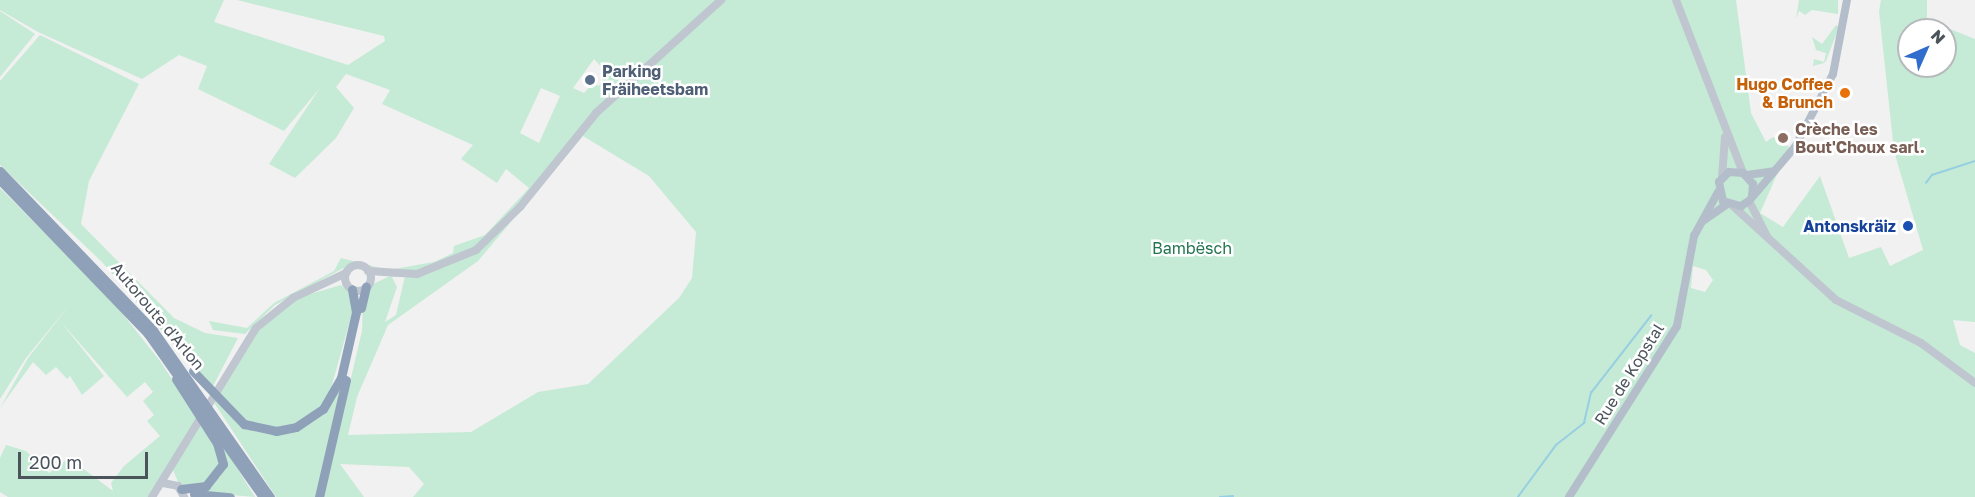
<!DOCTYPE html>
<html>
<head>
<meta charset="utf-8">
<style>
  body { margin:0 }
  #map { position:relative; width:1975px; height:497px; overflow:hidden; background:#f2f1f1; font-family:"Golos Text",sans-serif }
  div>[style] { position:absolute }
  [style*='--x'] { left:calc(var(--x)*1px); top:calc(var(--y)*1px); width:calc(var(--w)*1px); rotate:calc(var(--a)*1deg) }
  .green>* { inset:0; background:#c5ead5 }
  .stream>* { height:1.5px; margin:-0.75px; padding:0 0.75px; transform-origin:0.75px; border-radius:0.75px; background:#97cfe2 }
  .secondary>* { height:8px; margin:-4px; padding:0 4px; transform-origin:4px; border-radius:4px; background:#bfc6cf }
  .secondary>.ring { margin:-4px; padding:0; box-sizing:content-box; background:none; border:8px solid #bfc6cf; border-radius:50% }
  .primary>* { height:8px; margin:-4px; padding:0 4px; transform-origin:4px; border-radius:4px; background:#b4becb }
  .motorway>* { height:9px; margin:-4.5px; padding:0 4.5px; transform-origin:4.5px; border-radius:4.5px; background:#8ea1b9 }
  .dots>* { width:16px; height:16px; translate:-50% -50%; box-sizing:border-box; border:3px solid #fff; border-radius:50% }
  span { translate:-50% -50%; white-space:nowrap; text-align:center; line-height:1.15; -webkit-text-stroke:5px #fff; paint-order:stroke }
  .service-label { font-size:16px; color:#4e5e75; font-weight:700 }
  .left { translate:0 -50%; text-align:left }
  .food-label { font-size:16px; color:#c56008; font-weight:700 }
  .right { translate:-100% -50%; text-align:right }
  .education-label { font-size:16px; color:#785e54; font-weight:700 }
  .transit-label { font-size:16px; color:#164399; font-weight:700 }
  .park-label { font-size:16px; color:#237550 }
  .street-label { font-size:16px; color:#4b535b }
  .north { position:absolute; left:1897px; top:18px; width:60px; height:60px; box-sizing:border-box; background:#fff; border:2px solid #b7babd; border-radius:50%; rotate:45deg; font-size:16px; font-weight:700; line-height:24px; text-align:center; color:#4b535b }
  .north::after { content:''; display:block; margin:auto; width:21px; height:27px; background:#306dcd; clip-path:polygon(50% 0,100% 100%,50% 72%,0 100%) }
  .scale { position:absolute; left:18px; top:452px; width:130px; height:27px; box-sizing:border-box; border:3px solid #4b535b; border-top:0; padding-left:8px; font-size:18px; line-height:21px; white-space:nowrap; color:#4b535b; -webkit-text-stroke:4px #fff; paint-order:stroke }
</style>
</head>
<body>
<div id="map">
  <div class="green">
    <i style="clip-path:polygon(evenodd,0 0,224px 0,214px 22px,348px 65px,385px 41px,384px 36px,237px 0,1736px 0,1751px 113px,1766px 142px,1773px 137px,1789px 147px,1760px 213px,1783px 227px,1820px 176px,1849px 258px,1881px 247px,1890px 266px,1923px 250px,1894px 151px,1879px 11px,1881px 0,1927px 0,1927px 23px,1932px 28px,1935px 23px,1975px 39px,1975px 322px,1953px 320px,1960px 345px,1975px 353px,1975px 497px,413px 497px,424px 484px,409px 467px,340px 464px,364px 497px,323px 497px,362px 331px,363px 299px,371px 285px,390px 276px,353px 263px,275px 305px,245px 334px,213px 330px,209px 321px,247px 328px,274px 303px,334px 271px,341px 258px,388px 270px,434px 262px,453px 253px,454px 246px,485px 235px,529px 188px,506px 169px,497px 183px,461px 159px,473px 145px,382px 104px,390px 90px,346px 74px,336px 87px,354px 108px,336px 138px,295px 178px,269px 164px,320px 88px,284px 131px,198px 89px,207px 66px,179px 55px,142px 79px,38px 32px,0 10px,0 0,1909px 30px,1945px 30px,1945px 66px,1909px 66px,1909px 30px,0 0,594px 59px,603px 69px,609px 66px,599px 86px,593px 83px,584px 93px,573px 88px,594px 59px,0 0,541px 88px,560px 96px,539px 143px,520px 133px,541px 88px,0 0,583px 136px,649px 176px,696px 232px,692px 278px,679px 298px,588px 384px,538px 392px,471px 432px,348px 435px,357px 397px,388px 325px,478px 261px,583px 136px,0 0,1693px 266px,1706px 270px,1713px 280px,1705px 292px,1691px 288px,1693px 266px,0 0,405px 276px,396px 315px,385px 322px,397px 287px,392px 277px,405px 276px)"></i>
    <i style="clip-path:polygon(1799px 0,1838px 0,1838px 14px,1812px 10px,1805px 15px,1799px 11px,1796px 19px)"></i>
    <i style="clip-path:polygon(0 11px,35px 34px,0 77px)"></i>
    <i style="clip-path:polygon(1836px 25px,1839px 27px,1826px 61px,1824px 63px,1813px 66px,1814px 59px,1824px 62px,1826px 53px,1816px 50px,1812px 37px,1822px 44px)"></i>
    <i style="clip-path:polygon(40px 35px,139px 84px,89px 181px,81px 224px,174px 318px,205px 333px,238px 338px,212px 388px,101px 261px,0 165px,0 81px)"></i>
    <i style="clip-path:polygon(0 188px,110px 298px,160px 361px,215px 445px,219px 463px,210px 480px,189px 489px,179px 484px,172px 468px,148px 497px,8px 497px,0 492px,0 458px,6px 445px,26px 451px,49px 473px,69px 458px,113px 491px,111px 483px,124px 466px,160px 436px,147px 421px,154px 415px,143px 401px,153px 392px,145px 382px,127px 397px,61px 322px,104px 376px,82px 395px,70px 376px,67px 379px,56px 367px,46px 375px,33px 362px,0 408px,28px 358px,71px 303px,26px 358px,0 399px)"></i>
    <i style="clip-path:polygon(341px 285px,352px 294px,354px 306px,328px 399px,307px 419px,281px 428px,246px 422px,216px 394px,259px 330px,300px 297px)"></i>
    <i style="clip-path:polygon(341px 386px,316px 497px,276px 497px,209px 395px,243px 426px,298px 430px)"></i>
    <i style="clip-path:polygon(221px 442px,255px 497px,198px 492px,221px 476px)"></i>
  </div>
  <div class="stream">
    <i style="--x:1926;--y:183;--w:10;--a:-53"></i>
    <i style="--x:1932;--y:175;--w:45;--a:-18"></i>
    <i style="--x:1220;--y:497;--w:13;--a:-4"></i>
    <i style="--x:1518;--y:497;--w:64;--a:-53.8"></i>
    <i style="--x:1556;--y:445;--w:36;--a:-38"></i>
    <i style="--x:1584;--y:423;--w:31;--a:-77"></i>
    <i style="--x:1591;--y:393;--w:98;--a:-52.1"></i>
  </div>
  <div class="secondary">
    <i style="--x:1676;--y:0;--w:186;--a:68.8"></i>
    <i style="--x:1722;--y:178;--w:41;--a:-85.8"></i>
    <i style="--x:1749;--y:201;--w:39;--a:63"></i>
    <i style="--x:1733;--y:206;--w:139;--a:42.4"></i>
    <i style="--x:1836;--y:300;--w:95;--a:26.8"></i>
    <i style="--x:1921;--y:343;--w:67;--a:36.5"></i>
    <i class="ring" style="left:345px;top:265px;width:18px;height:18px"></i>
    <i style="--x:368;--y:271;--w:49;--a:3.5"></i>
    <i style="--x:417;--y:274;--w:64;--a:-22.1"></i>
    <i style="--x:476;--y:250;--w:62;--a:-44.3"></i>
    <i style="--x:520;--y:207;--w:121;--a:-51"></i>
    <i style="--x:596;--y:113;--w:169;--a:-42.1"></i>
    <i style="--x:163;--y:483;--w:15;--a:11"></i>
    <i style="--x:178;--y:486;--w:13;--a:61"></i>
    <i style="--x:152;--y:497;--w:198;--a:-58.4"></i>
    <i style="--x:256;--y:328;--w:48;--a:-39"></i>
    <i style="--x:293;--y:298;--w:59;--a:-25.3"></i>
  </div>
  <div class="primary">
    <i style="--x:1747;--y:175;--w:27;--a:-8"></i>
    <i style="--x:1752;--y:196;--w:12;--a:-85"></i>
    <i style="--x:1753;--y:184;--w:15;--a:-132"></i>
    <i style="--x:1743;--y:173;--w:14;--a:-176"></i>
    <i style="--x:1729;--y:172;--w:14;--a:135"></i>
    <i style="--x:1719;--y:182;--w:19;--a:78"></i>
    <i style="--x:1723;--y:201;--w:19;--a:16"></i>
    <i style="--x:1741;--y:206;--w:9;--a:-32"></i>
    <i style="--x:1749;--y:201;--w:71;--a:-49.6"></i>
    <i style="--x:1795;--y:147;--w:82;--a:-62.5"></i>
    <i style="--x:1833;--y:74;--w:75;--a:-79.3"></i>
    <i style="--x:1703;--y:221;--w:29;--a:-35"></i>
    <i style="--x:1569;--y:497;--w:202;--a:-57.7"></i>
    <i style="--x:1677;--y:326;--w:92;--a:-79.3"></i>
    <i style="--x:1694;--y:236;--w:50;--a:-61.4"></i>
  </div>
  <div class="motorway">
    <i style="--x:0;--y:171;--w:221;--a:46.1"></i>
    <i style="--x:153;--y:330;--w:204;--a:55"></i>
    <i style="--x:0;--y:180;--w:214;--a:46.1"></i>
    <i style="--x:148;--y:334;--w:199;--a:54.8"></i>
    <i style="--x:361;--y:308;--w:22;--a:-77"></i>
    <i style="--x:193;--y:371;--w:74;--a:46.1"></i>
    <i style="--x:244;--y:424;--w:33;--a:12"></i>
    <i style="--x:276;--y:431;--w:20;--a:-11"></i>
    <i style="--x:296;--y:427;--w:32;--a:-34"></i>
    <i style="--x:323;--y:409;--w:36;--a:-60"></i>
    <i style="--x:341;--y:378;--w:68;--a:-77.2"></i>
    <i style="--x:356;--y:312;--w:23;--a:-100"></i>
    <i style="--x:176;--y:379;--w:76;--a:57.4"></i>
    <i style="--x:217;--y:443;--w:22;--a:74"></i>
    <i style="--x:223;--y:464;--w:28;--a:128"></i>
    <i style="--x:206;--y:486;--w:25;--a:173"></i>
    <i style="--x:194;--y:494;--w:36;--a:5"></i>
    <i style="--x:319;--y:497;--w:120;--a:-77"></i>
  </div>
  <div class="dots">
    <i style="left:590px;top:80px;background:#5c6f8a"></i>
    <i style="left:1845px;top:93px;background:#e8710a"></i>
    <i style="left:1783px;top:138px;background:#8d6e63"></i>
    <i style="left:1908px;top:226px;background:#1a4fb4"></i>
  </div>
  <div class="service-label">
    <span class="left" style="left:602px;top:80px">Parking<br>Fräiheetsbam</span>
  </div>
  <div class="food-label">
    <span class="right" style="left:1833px;top:93px">Hugo Coffee<br>&amp; Brunch</span>
  </div>
  <div class="education-label">
    <span class="left" style="left:1795px;top:138px">Crèche les<br>Bout'Choux sarl.</span>
  </div>
  <div class="transit-label">
    <span class="right" style="left:1896px;top:226px">Antonskräiz</span>
  </div>
  <div class="park-label">
    <span style="left:1192px;top:248px">Bambësch</span>
  </div>
  <div class="street-label">
    <span style="left:158px;top:316px;rotate:50deg">Autoroute d'Arlon</span>
    <span style="left:1629px;top:374px;rotate:-58deg">Rue de Kopstal</span>
  </div>
  <div class="north">N</div>
  <div class="scale">200 m</div>
</div>
</body>
</html>
